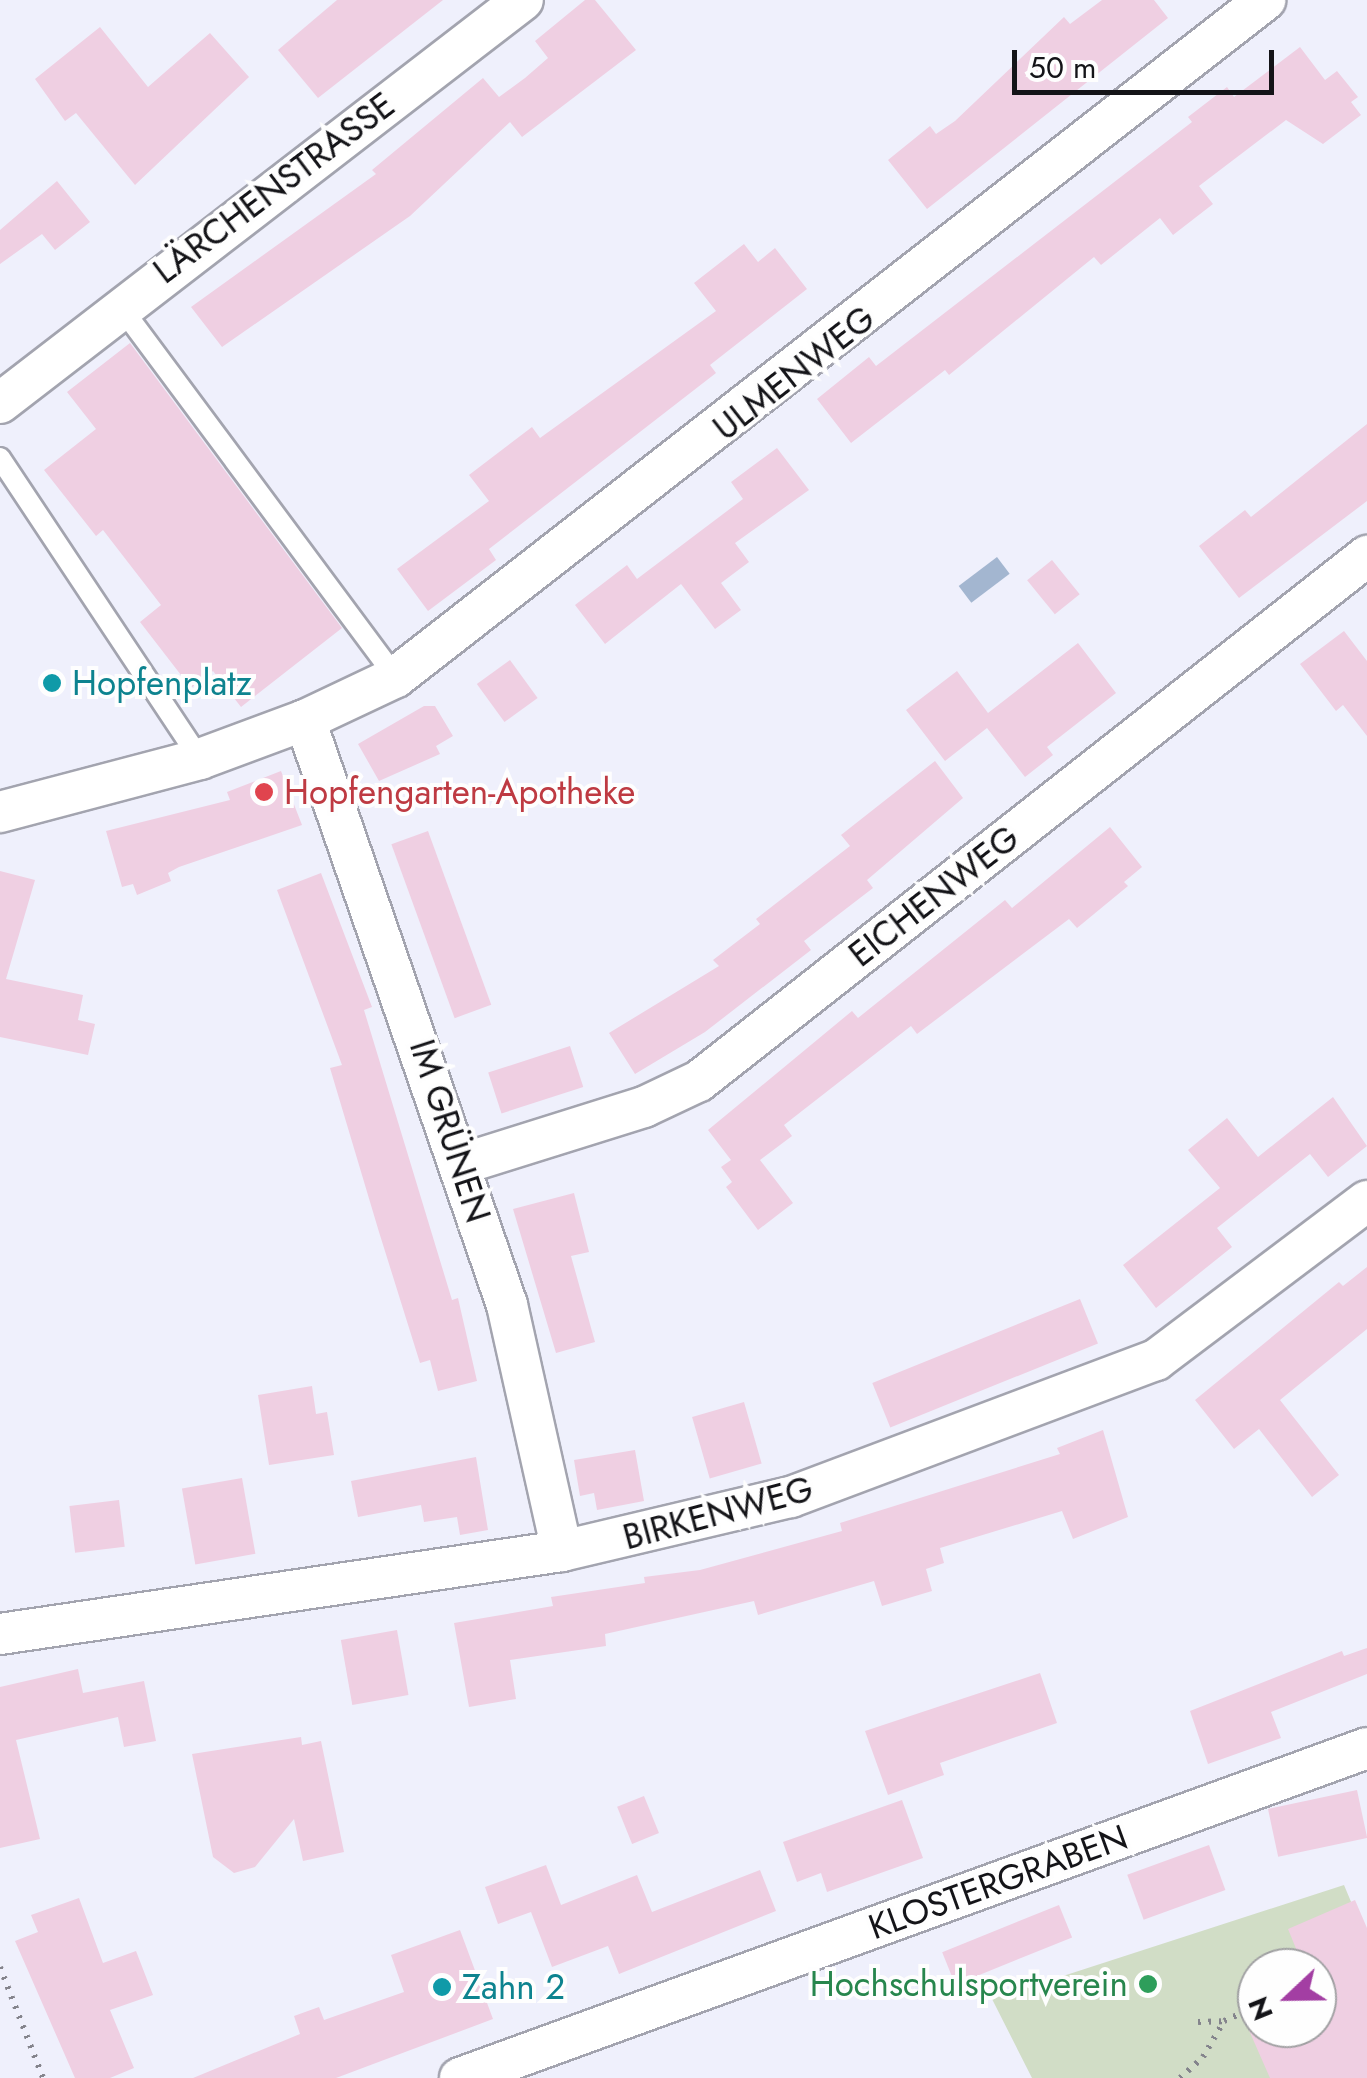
<!DOCTYPE html>
<html>
<head>
<meta charset="utf-8">
<style>
  body { margin:0 }
  #map { position:relative; width:1367px; height:2078px; overflow:hidden; background:#eff0fc; font-family:Jost,sans-serif }
  div>[style] { position:absolute }
  [style*='--x'] { left:calc(var(--x)*1px); top:calc(var(--y)*1px); width:calc(var(--w)*1px); rotate:calc(var(--a)*1deg) }
  .green>* { inset:0; background:#d1ddc6 }
  .water>* { inset:0; background:#a3b6d0; transform-origin:0 0 }
  .building>* { inset:0; background:#efcfe2; transform-origin:0 0 }
  .path>* { height:6px; margin-top:-3px; transform-origin:0; background:repeating-linear-gradient(90deg,#84848c 0 2.5px,transparent 0 10.5px) }
  .roads { filter:drop-shadow(2px 0 #a3a4af) drop-shadow(-2px 0 #a3a4af) drop-shadow(0 2px #a3a4af) drop-shadow(0 -2px #a3a4af) }
  .lane>* { height:20px; margin:-10px; padding:0 10px; transform-origin:10px; border-radius:10px; background:#fff }
  .street>* { height:40px; margin:-20px; padding:0 20px; transform-origin:20px; border-radius:20px; background:#fff }
  .dots>* { width:28px; height:28px; translate:-50% -50%; box-sizing:border-box; border:5px solid #fefefe; border-radius:50% }
  span { translate:-50% -50%; white-space:nowrap; text-align:center; line-height:1.15; -webkit-text-stroke:8px #fefefe; paint-order:stroke }
  .street-label { font-size:35px; color:#141418 }
  .culture-label { font-size:35px; color:#0d838f }
  .left { translate:0 -50%; text-align:left }
  .health-label { font-size:35px; color:#be3a42 }
  .leisure-label { font-size:35px; color:#27864d }
  .right { translate:-100% -50%; text-align:right }
  .north { position:absolute; left:1237px; top:1948px; width:100px; height:100px; box-sizing:border-box; background:#fefefe; border:2px solid #a0a0a2; border-radius:50%; rotate:248deg; font-size:28px; font-weight:700; line-height:40px; text-align:center; color:#141418 }
  .north::after { content:''; display:block; margin:auto; width:35px; height:45px; background:#a33ea3; clip-path:polygon(50% 0,100% 100%,50% 72%,0 100%) }
  .scale { position:absolute; left:1012px; top:50px; width:262px; height:45px; box-sizing:border-box; border:5px solid #141418; border-top:0; padding-left:12px; font-size:30px; line-height:35px; white-space:nowrap; color:#141418; -webkit-text-stroke:8px #fefefe; paint-order:stroke }
</style>
</head>
<body>
<div id="map">
  <div class="green">
    <i style="clip-path:polygon(evenodd,1344px 1885px,1367px 1940px,1367px 2078px,1032px 2078px,992px 1999px,1344px 1885px,1257px 1968px,1317px 1968px,1317px 2028px,1257px 2028px,1257px 1968px)"></i>
  </div>
  <div class="water">
    <i style="left:997px;top:557px;width:21px;height:48px;rotate:53deg"></i>
  </div>
  <div class="building">
    <i style="clip-path:polygon(337px 0,443px 0,318px 98px,278px 50px)"></i>
    <i style="clip-path:polygon(585px 0,595px 0,636px 50px,522px 137px,510px 122px,410px 216px,222px 347px,191px 307px,376px 174px,372px 170px,483px 78px,499px 97px,525px 78px,548px 58px,535px 41px)"></i>
    <i style="clip-path:polygon(1102px 0,1154px 0,1168px 18px,927px 209px,888px 160px,930px 126px,936px 134px,955px 121px,1064px 17px,1070px 24px)"></i>
    <i style="clip-path:polygon(100px 27px,148px 87px,210px 33px,249px 77px,135px 185px,76px 113px,65px 121px,35px 79px)"></i>
    <i style="clip-path:polygon(1300px 47px,1325px 80px,1337px 71px,1358px 97px,1351px 102px,1361px 115px,1323px 144px,1286px 120px,1199px 186px,1213px 204px,1173px 235px,1160px 218px,1101px 265px,1094px 257px,949px 375px,945px 370px,851px 443px,817px 399px,869px 357px,876px 366px,1192px 122px,1188px 117px,1227px 87px,1234px 97px)"></i>
    <i style="clip-path:polygon(57px 181px,90px 222px,55px 250px,42px 234px,0 264px,0 230px)"></i>
    <i style="clip-path:polygon(744px 244px,758px 262px,775px 248px,807px 289px,710px 365px,716px 373px,489px 549px,496px 560px,428px 611px,397px 569px,489px 501px,469px 475px,532px 427px,540px 438px,716px 311px,694px 283px)"></i>
    <i style="clip-path:polygon(130px 343px,342px 628px,241px 707px,213px 671px,191px 688px,140px 622px,161px 605px,103px 530px,96px 536px,44px 470px,96px 429px,67px 392px)"></i>
    <i style="clip-path:polygon(1367px 424px,1367px 501px,1239px 598px,1199px 546px,1245px 510px,1251px 517px)"></i>
    <i style="clip-path:polygon(777px 448px,809px 490px,735px 543px,749px 562px,721px 583px,741px 610px,715px 629px,681px 584px,605px 644px,575px 605px,627px 565px,637px 579px,743px 499px,731px 482px)"></i>
    <i style="left:1052px;top:560px;width:44px;height:32px;rotate:51deg"></i>
    <i style="clip-path:polygon(1344px 631px,1367px 661px,1367px 736px,1343px 705px,1336px 711px,1300px 664px)"></i>
    <i style="clip-path:polygon(1078px 643px,1116px 693px,1047px 747px,1053px 755px,1025px 777px,987px 728px,945px 761px,906px 710px,957px 671px,988px 713px)"></i>
    <i style="left:510px;top:660px;width:47px;height:41px;rotate:54deg"></i>
    <i style="clip-path:polygon(424px 706px,435px 706px,453px 736px,436px 746px,440px 754px,379px 781px,358px 744px)"></i>
    <i style="clip-path:polygon(935px 761px,963px 798px,867px 880px,873px 888px,804px 941px,811px 950px,705px 1032px,635px 1074px,609px 1033px,719px 966px,713px 960px,760px 924px,756px 919px,850px 846px,841px 835px)"></i>
    <i style="clip-path:polygon(281px 771px,302px 825px,179px 867px,168px 873px,171px 881px,137px 895px,133px 884px,122px 887px,106px 831px,230px 800px,227px 792px)"></i>
    <i style="clip-path:polygon(1110px 827px,1142px 867px,1124px 882px,1128px 886px,1077px 928px,1069px 919px,917px 1034px,911px 1026px,784px 1125px,792px 1136px,760px 1160px,793px 1203px,758px 1230px,726px 1187px,732px 1182px,721px 1167px,731px 1160px,708px 1130px,852px 1011px,858px 1018px,1005px 900px,1012px 908px)"></i>
    <i style="left:428px;top:831px;width:185px;height:39px;rotate:70deg"></i>
    <i style="clip-path:polygon(0 871px,35px 880px,6px 979px,83px 995px,78px 1020px,95px 1024px,88px 1055px,0 1037px)"></i>
    <i style="clip-path:polygon(321px 873px,372px 1007px,364px 1010px,452px 1300px,458px 1298px,477px 1381px,438px 1391px,430px 1360px,420px 1363px,379px 1232px,330px 1068px,342px 1065px,277px 890px)"></i>
    <i style="left:570px;top:1046px;width:43px;height:86px;rotate:72deg"></i>
    <i style="clip-path:polygon(1333px 1097px,1367px 1146px,1328px 1177px,1310px 1154px,1217px 1228px,1232px 1247px,1156px 1308px,1123px 1265px,1220px 1188px,1188px 1150px,1227px 1118px,1258px 1157px)"></i>
    <i style="clip-path:polygon(574px 1193px,589px 1252px,571px 1256px,595px 1342px,556px 1353px,513px 1209px)"></i>
    <i style="clip-path:polygon(1367px 1267px,1367px 1329px,1280px 1400px,1339px 1475px,1312px 1497px,1259px 1429px,1234px 1449px,1195px 1400px,1339px 1282px,1343px 1286px)"></i>
    <i style="left:1080px;top:1299px;width:48px;height:224px;rotate:68deg"></i>
    <i style="clip-path:polygon(312px 1386px,316px 1414px,327px 1412px,334px 1455px,269px 1465px,258px 1395px)"></i>
    <i style="left:744px;top:1402px;width:64px;height:54px;rotate:74deg"></i>
    <i style="clip-path:polygon(1103px 1430px,1128px 1517px,1073px 1539px,1062px 1511px,940px 1548px,944px 1563px,926px 1569px,932px 1591px,882px 1606px,874px 1581px,758px 1615px,754px 1601px,605px 1634px,606px 1646px,510px 1660px,516px 1699px,469px 1707px,454px 1623px,553px 1606px,551px 1597px,645px 1583px,644px 1577px,700px 1570px,842px 1531px,840px 1523px,1060px 1454px,1057px 1448px)"></i>
    <i style="clip-path:polygon(635px 1450px,644px 1501px,597px 1510px,594px 1493px,580px 1496px,574px 1460px)"></i>
    <i style="clip-path:polygon(476px 1457px,488px 1530px,460px 1535px,457px 1517px,424px 1522px,421px 1505px,358px 1517px,351px 1481px)"></i>
    <i style="left:242px;top:1478px;width:77px;height:61px;rotate:80deg"></i>
    <i style="left:119px;top:1500px;width:47px;height:50px;rotate:83deg"></i>
    <i style="left:397px;top:1630px;width:66px;height:57px;rotate:80deg"></i>
    <i style="clip-path:polygon(1367px 1648px,1367px 1674px,1271px 1712px,1281px 1738px,1208px 1764px,1190px 1711px,1342px 1651px,1344px 1656px)"></i>
    <i style="clip-path:polygon(78px 1669px,83px 1693px,144px 1681px,156px 1741px,124px 1747px,118px 1717px,16px 1740px,40px 1839px,0 1848px,0 1687px)"></i>
    <i style="clip-path:polygon(1040px 1673px,1057px 1723px,940px 1763px,944px 1775px,888px 1795px,865px 1731px)"></i>
    <i style="clip-path:polygon(301px 1737px,302px 1745px,321px 1741px,344px 1852px,303px 1861px,294px 1819px,255px 1867px,234px 1873px,213px 1857px,192px 1754px)"></i>
    <i style="left:1357px;top:1790px;width:49px;height:91px;rotate:78deg"></i>
    <i style="left:644px;top:1796px;width:40px;height:29px;rotate:68deg"></i>
    <i style="clip-path:polygon(902px 1800px,923px 1858px,827px 1892px,821px 1873px,797px 1882px,783px 1842px)"></i>
    <i style="left:1209px;top:1845px;width:48px;height:87px;rotate:70deg"></i>
    <i style="clip-path:polygon(546px 1865px,561px 1905px,637px 1875px,652px 1912px,760px 1870px,776px 1911px,619px 1974px,608px 1946px,552px 1967px,531px 1912px,498px 1924px,485px 1887px)"></i>
    <i style="clip-path:polygon(79px 1898px,103px 1963px,136px 1951px,153px 1995px,110px 2010px,134px 2068px,110px 2078px,75px 2078px,15px 1941px,38px 1932px,31px 1915px)"></i>
    <i style="clip-path:polygon(1355px 1900px,1367px 1928px,1367px 2078px,1270px 2078px,1248px 2028px,1317px 2028px,1317px 1968px,1304px 1968px,1288px 1929px)"></i>
    <i style="left:1059px;top:1905px;width:35px;height:126px;rotate:68deg"></i>
    <i style="clip-path:polygon(460px 1930px,493px 2019px,336px 2078px,193px 2078px,300px 2034px,294px 2016px,319px 2007px,324px 2020px,404px 1992px,391px 1955px)"></i>
  </div>
  <div class="path">
    <i style="--x:0;--y:1967;--w:119;--a:68.8"></i>
    <i style="--x:1198;--y:2022;--w:25;--a:-2"></i>
    <i style="--x:1180;--y:2078;--w:31;--a:-42"></i>
    <i style="--x:1203;--y:2057;--w:42;--a:-59.7"></i>
    <i style="--x:1224;--y:2021;--w:36;--a:-24"></i>
  </div>
  <div class="roads">
    <div class="lane">
      <i style="--x:120;--y:306;--w:462;--a:53.4"></i>
      <i style="--x:0;--y:458;--w:361;--a:56.4"></i>
    </div>
    <div class="street">
      <i style="--x:0;--y:403;--w:660;--a:-37.62"></i>
      <i style="--x:305;--y:720;--w:619;--a:70.95"></i>
      <i style="--x:507;--y:1305;--w:252;--a:77.4"></i>
      <i style="--x:0;--y:812;--w:207;--a:-14.8"></i>
      <i style="--x:200;--y:759;--w:112;--a:-20.4"></i>
      <i style="--x:305;--y:720;--w:101;--a:-25.3"></i>
      <i style="--x:396;--y:677;--w:1102;--a:-37.92"></i>
      <i style="--x:462;--y:1164;--w:191;--a:-17.4"></i>
      <i style="--x:644;--y:1107;--w:61;--a:-25.3"></i>
      <i style="--x:699;--y:1081;--w:850;--a:-38.16"></i>
      <i style="--x:0;--y:1634;--w:568;--a:-8.4"></i>
      <i style="--x:562;--y:1551;--w:235;--a:-13.3"></i>
      <i style="--x:791;--y:1497;--w:390;--a:-20.6"></i>
      <i style="--x:1156;--y:1360;--w:264;--a:-37"></i>
      <i style="--x:460;--y:2078;--w:965;--a:-19.99"></i>
    </div>
  </div>
  <div class="dots">
    <i style="left:52px;top:683px;background:#0f9aa8"></i>
    <i style="left:264px;top:792px;background:#e0444e"></i>
    <i style="left:1148px;top:1984px;background:#2e9e5b"></i>
    <i style="left:442px;top:1987px;background:#0f9aa8"></i>
  </div>
  <div class="street-label">
    <span style="left:274px;top:188px;rotate:-37deg">LÄRCHENSTRASSE</span>
    <span style="left:794px;top:373px;rotate:-38deg">ULMENWEG</span>
    <span style="left:934px;top:896px;rotate:-38deg">EICHENWEG</span>
    <span style="left:450px;top:1131px;rotate:72deg">IM GRÜNEN</span>
    <span style="left:718px;top:1513px;rotate:-15deg">BIRKENWEG</span>
    <span style="left:998px;top:1882px;rotate:-20deg">KLOSTERGRABEN</span>
  </div>
  <div class="culture-label">
    <span class="left" style="left:72px;top:683px">Hopfenplatz</span>
    <span class="left" style="left:462px;top:1987px">Zahn 2</span>
  </div>
  <div class="health-label">
    <span class="left" style="left:284px;top:792px">Hopfengarten-Apotheke</span>
  </div>
  <div class="leisure-label">
    <span class="right" style="left:1128px;top:1984px">Hochschulsportverein</span>
  </div>
  <div class="north">N</div>
  <div class="scale">50 m</div>
</div>
</body>
</html>
